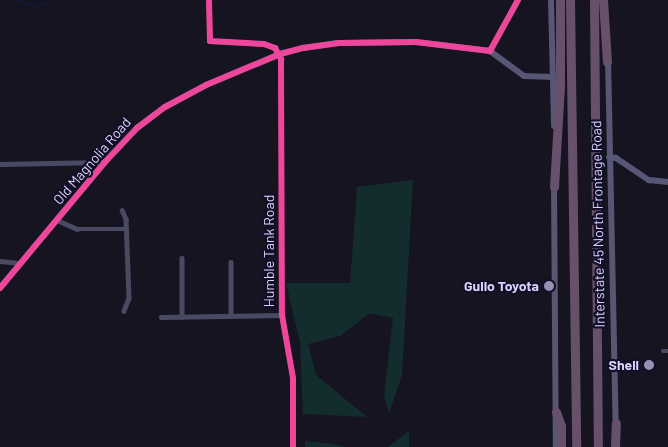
<!DOCTYPE html>
<html>
<head>
<meta charset="utf-8">
<style>
  body { margin:0 }
  #map { position:relative; width:668px; height:447px; overflow:hidden; background:#161421; font-family:Barlow,sans-serif }
  div>[style] { position:absolute }
  [style*='--x'] { left:calc(var(--x)*1px); top:calc(var(--y)*1px); width:calc(var(--w)*1px); rotate:calc(var(--a)*1deg) }
  .green>* { inset:0; background:#132c2d }
  .stream>* { height:1px; margin:-0.5px; padding:0 0.5px; transform-origin:0.5px; border-radius:0.5px; background:#0d2144 }
  .street>* { height:4.5px; margin:-2.25px; padding:0 2.25px; transform-origin:2.25px; border-radius:2.25px; background:#4a4962 }
  .secondary>* { height:6px; margin:-3px; padding:0 3px; transform-origin:3px; border-radius:3px; background:#575674 }
  .highway>* { height:9px; margin:-4.5px; padding:0 4.5px; transform-origin:4.5px; border-radius:4.5px; background:#67516a }
  .cycleway>* { height:6px; margin:-3px; padding:0 3px; transform-origin:3px; border-radius:3px; background:#ed469a }
  .dots>* { width:14px; height:14px; translate:-50% -50%; box-sizing:border-box; border:2px solid #130f26; border-radius:50% }
  span { translate:-50% -50%; white-space:nowrap; text-align:center; line-height:1.15; -webkit-text-stroke:4.5px #130f26; paint-order:stroke }
  .street-label { font-size:14px; color:#d9d4ff }
  .poi-label { font-size:14px; color:#d9d4ff; font-weight:700 }
  .right { translate:-100% -50%; text-align:right }
</style>
</head>
<body>
<div id="map">
  <div class="green">
    <i style="clip-path:polygon(413px 180px,402px 375px,389px 414px,384px 396px,393px 318px,370px 313px,340px 336px,308px 344px,316px 375px,367px 417px,303px 414px,300px 343px,286px 283px,350px 283px,357px 187px)"></i>
    <i style="clip-path:polygon(409px 431px,409px 447px,388px 447px)"></i>
    <i style="clip-path:polygon(305px 441px,332px 444px,347px 447px,305px 447px)"></i>
  </div>
  <div class="stream">
    <i style="--x:16;--y:0;--w:20;--a:18"></i>
    <i style="--x:35;--y:6;--w:18;--a:-19"></i>
  </div>
  <div class="street">
    <i style="--x:209;--y:0;--w:41;--a:88.6"></i>
    <i style="--x:210;--y:41;--w:54;--a:3.2"></i>
    <i style="--x:264;--y:44;--w:12;--a:20"></i>
    <i style="--x:275;--y:48;--w:13;--a:61"></i>
    <i style="--x:281;--y:59;--w:256;--a:89.8"></i>
    <i style="--x:282;--y:315;--w:64;--a:80.1"></i>
    <i style="--x:293;--y:378;--w:69;--a:90"></i>
    <i style="--x:0;--y:164;--w:105;--a:-1.1"></i>
    <i style="--x:122;--y:210;--w:10;--a:66"></i>
    <i style="--x:126;--y:219;--w:79;--a:87.8"></i>
    <i style="--x:129;--y:298;--w:14;--a:111"></i>
    <i style="--x:57;--y:220;--w:22;--a:24"></i>
    <i style="--x:77;--y:229;--w:50;--a:0"></i>
    <i style="--x:182;--y:258;--w:59;--a:90"></i>
    <i style="--x:0;--y:261;--w:19;--a:6"></i>
    <i style="--x:231;--y:262;--w:54;--a:90"></i>
    <i style="--x:161;--y:317;--w:121;--a:-0.9"></i>
    <i style="--x:663;--y:351;--w:5;--a:0"></i>
  </div>
  <div class="secondary">
    <i style="--x:551;--y:0;--w:126;--a:88.6"></i>
    <i style="--x:490;--y:51;--w:42;--a:36.3"></i>
    <i style="--x:524;--y:76;--w:29;--a:2"></i>
    <i style="--x:608;--y:58;--w:368;--a:88.8"></i>
    <i style="--x:609;--y:157;--w:7;--a:8"></i>
    <i style="--x:616;--y:158;--w:40;--a:34"></i>
    <i style="--x:649;--y:180;--w:19;--a:6"></i>
    <i style="--x:554;--y:184;--w:263;--a:89.6"></i>
    <i style="--x:0;--y:288;--w:164;--a:-50.2"></i>
    <i style="--x:105;--y:162;--w:47;--a:-46.7"></i>
    <i style="--x:137;--y:128;--w:35;--a:-37"></i>
    <i style="--x:165;--y:107;--w:47;--a:-28.2"></i>
    <i style="--x:206;--y:85;--w:80;--a:-22.7"></i>
    <i style="--x:280;--y:54;--w:24;--a:-15"></i>
    <i style="--x:303;--y:48;--w:36;--a:-8"></i>
    <i style="--x:339;--y:43;--w:77;--a:-0.7"></i>
    <i style="--x:416;--y:42;--w:75;--a:6.9"></i>
    <i style="--x:490;--y:51;--w:58;--a:-61.2"></i>
  </div>
  <div class="highway">
    <i style="--x:570;--y:0;--w:447;--a:89.2"></i>
    <i style="--x:594;--y:0;--w:447;--a:89.5"></i>
    <i style="--x:603;--y:0;--w:62;--a:86.3"></i>
    <i style="--x:554;--y:187;--w:101;--a:-86.6"></i>
    <i style="--x:560;--y:86;--w:86;--a:-90"></i>
    <i style="--x:556;--y:412;--w:15;--a:70"></i>
    <i style="--x:561;--y:426;--w:21;--a:90"></i>
    <i style="--x:615;--y:447;--w:24;--a:-88"></i>
  </div>
  <div class="cycleway">
    <i style="--x:209;--y:0;--w:41;--a:88.6"></i>
    <i style="--x:210;--y:41;--w:54;--a:3.2"></i>
    <i style="--x:264;--y:44;--w:12;--a:20"></i>
    <i style="--x:275;--y:48;--w:13;--a:61"></i>
    <i style="--x:281;--y:59;--w:256;--a:89.8"></i>
    <i style="--x:282;--y:315;--w:64;--a:80.1"></i>
    <i style="--x:293;--y:378;--w:69;--a:90"></i>
    <i style="--x:0;--y:288;--w:164;--a:-50.2"></i>
    <i style="--x:105;--y:162;--w:47;--a:-46.7"></i>
    <i style="--x:137;--y:128;--w:35;--a:-37"></i>
    <i style="--x:165;--y:107;--w:47;--a:-28.2"></i>
    <i style="--x:206;--y:85;--w:80;--a:-22.7"></i>
    <i style="--x:280;--y:54;--w:24;--a:-15"></i>
    <i style="--x:303;--y:48;--w:36;--a:-8"></i>
    <i style="--x:339;--y:43;--w:77;--a:-0.7"></i>
    <i style="--x:416;--y:42;--w:75;--a:6.9"></i>
    <i style="--x:490;--y:51;--w:58;--a:-61.2"></i>
  </div>
  <div class="dots">
    <i style="left:549px;top:286px;background:#9591b1"></i>
    <i style="left:649px;top:365px;background:#9591b1"></i>
  </div>
  <div class="street-label">
    <span style="left:92px;top:161px;rotate:-49deg">Old Magnolia Road</span>
    <span style="left:598px;top:224px;rotate:-91deg">Interstate 45 North Frontage Road</span>
    <span style="left:269px;top:251px;rotate:-90deg">Humble Tank Road</span>
  </div>
  <div class="poi-label">
    <span class="right" style="left:539px;top:286px">Gullo Toyota</span>
    <span class="right" style="left:639px;top:365px">Shell</span>
  </div>
</div>
</body>
</html>
